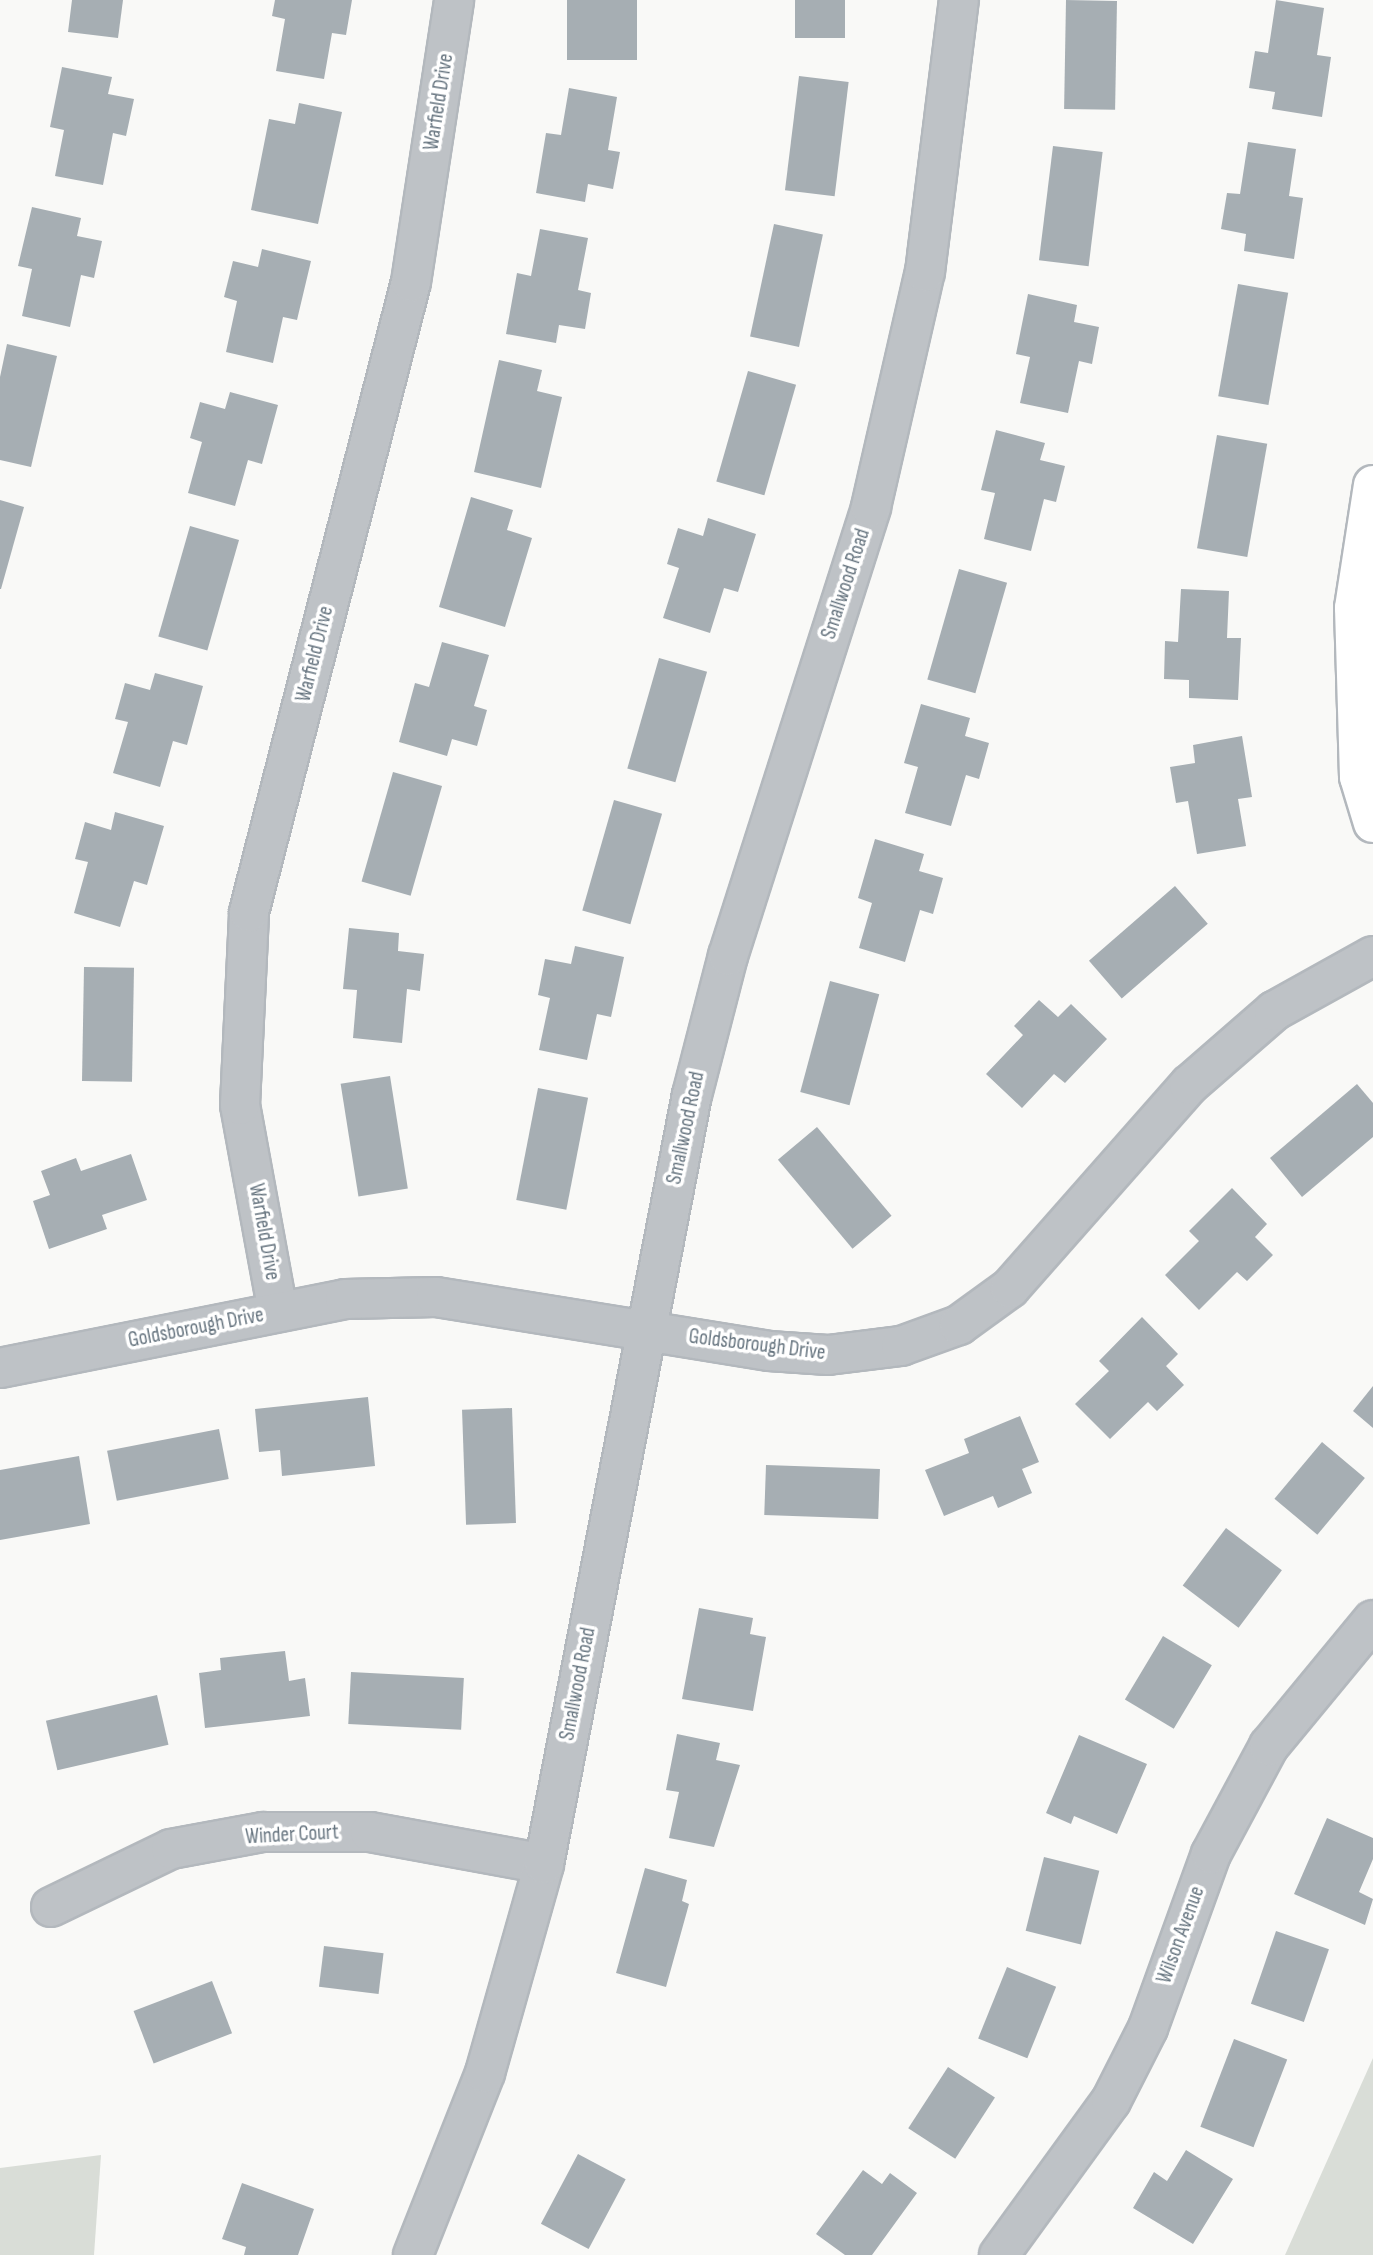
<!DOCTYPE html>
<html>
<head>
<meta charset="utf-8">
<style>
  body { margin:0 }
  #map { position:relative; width:1373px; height:2255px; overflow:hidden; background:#f9f9f7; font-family:"Sofia Sans Condensed",sans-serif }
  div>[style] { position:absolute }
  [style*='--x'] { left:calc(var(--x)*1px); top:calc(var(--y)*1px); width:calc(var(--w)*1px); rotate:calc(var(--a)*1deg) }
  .green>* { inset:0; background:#d9ddd7 }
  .building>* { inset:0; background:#a6aeb3; transform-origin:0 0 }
  .roads { filter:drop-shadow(2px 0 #b3b8bd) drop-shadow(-2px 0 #b3b8bd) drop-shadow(0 2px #b3b8bd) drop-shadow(0 -2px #b3b8bd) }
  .street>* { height:38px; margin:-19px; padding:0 19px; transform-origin:19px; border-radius:19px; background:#bec2c6 }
  .secondary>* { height:38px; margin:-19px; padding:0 19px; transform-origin:19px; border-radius:19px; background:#fff }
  span { translate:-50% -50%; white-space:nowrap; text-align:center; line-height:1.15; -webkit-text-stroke:7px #fff; paint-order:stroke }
  .street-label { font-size:21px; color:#66747f }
</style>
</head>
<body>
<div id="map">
  <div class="green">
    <i style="clip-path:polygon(1373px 2058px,1373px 2255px,1285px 2255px)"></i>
    <i style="clip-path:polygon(101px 2155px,94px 2255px,0 2255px,0 2168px)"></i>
  </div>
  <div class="building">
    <i style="clip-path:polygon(72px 0,123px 0,118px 38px,68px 32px)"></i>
    <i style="clip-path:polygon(275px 0,352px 0,346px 35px,332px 33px,324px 79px,276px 71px,285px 19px,272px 16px)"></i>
    <i style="left:567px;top:0;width:70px;height:60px"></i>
    <i style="left:795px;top:0;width:50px;height:38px"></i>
    <i style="left:1066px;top:0;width:51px;height:109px;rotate:1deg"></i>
    <i style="clip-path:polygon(1276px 0,1324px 8px,1317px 55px,1331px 57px,1322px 117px,1272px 109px,1275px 92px,1249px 88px,1255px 51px,1268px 53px)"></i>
    <i style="clip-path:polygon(62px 67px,112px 77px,108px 94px,134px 99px,126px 136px,113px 133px,103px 185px,55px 176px,64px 130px,50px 127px)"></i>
    <i style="left:799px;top:76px;width:50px;height:115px;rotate:7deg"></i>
    <i style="clip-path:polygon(569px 88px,617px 97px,608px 150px,620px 152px,613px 189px,588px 184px,585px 202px,536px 193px,546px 133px,561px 135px)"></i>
    <i style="clip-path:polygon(299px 103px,342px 112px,318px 224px,251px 210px,269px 119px,295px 124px)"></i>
    <i style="clip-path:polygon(1248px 142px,1296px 149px,1289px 196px,1303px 198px,1294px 259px,1244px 251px,1246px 234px,1221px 229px,1227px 193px,1240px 194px)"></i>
    <i style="left:1053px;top:146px;width:50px;height:115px;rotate:7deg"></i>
    <i style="clip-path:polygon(32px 207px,81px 218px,77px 236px,102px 241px,94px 278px,81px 275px,70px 327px,22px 316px,32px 269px,18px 266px)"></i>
    <i style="left:774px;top:224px;width:50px;height:115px;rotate:12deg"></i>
    <i style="clip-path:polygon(540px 229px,588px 238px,578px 290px,591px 293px,585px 329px,559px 325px,556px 343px,506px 334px,517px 273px,531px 276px)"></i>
    <i style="clip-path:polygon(262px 249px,311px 261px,297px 320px,283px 317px,273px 363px,226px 352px,237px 301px,224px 297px,233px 261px,258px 267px)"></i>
    <i style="left:1238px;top:284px;width:51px;height:114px;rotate:10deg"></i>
    <i style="clip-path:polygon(1028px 294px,1077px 305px,1074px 322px,1099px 327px,1092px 364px,1079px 361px,1068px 413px,1020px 403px,1030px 357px,1016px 354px)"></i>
    <i style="clip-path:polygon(7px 344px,57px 356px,31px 467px,0 460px,0 377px)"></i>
    <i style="clip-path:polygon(499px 360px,542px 370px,537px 391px,562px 397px,541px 488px,474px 472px)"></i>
    <i style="left:748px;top:371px;width:50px;height:115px;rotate:16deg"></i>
    <i style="clip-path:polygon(230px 392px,278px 405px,262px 464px,248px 460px,235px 506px,188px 493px,202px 442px,190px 438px,200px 402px,225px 409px)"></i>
    <i style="clip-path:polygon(996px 430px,1045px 443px,1040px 460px,1065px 466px,1056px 502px,1044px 499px,1031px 551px,984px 539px,995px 493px,981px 490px)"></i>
    <i style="left:1217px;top:435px;width:51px;height:115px;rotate:10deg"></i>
    <i style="clip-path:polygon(471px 497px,513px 510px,507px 530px,532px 538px,505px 627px,439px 607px)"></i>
    <i style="clip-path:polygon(0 500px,24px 507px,1px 589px,0 589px)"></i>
    <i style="clip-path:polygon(708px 518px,756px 534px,738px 592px,724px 588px,710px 633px,663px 618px,679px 568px,667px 564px,678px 528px,703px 536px)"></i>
    <i style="left:190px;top:526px;width:51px;height:115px;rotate:16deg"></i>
    <i style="left:959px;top:569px;width:50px;height:115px;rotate:16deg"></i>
    <i style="clip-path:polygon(1181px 589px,1229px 591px,1227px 638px,1241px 638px,1238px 700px,1189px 698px,1189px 680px,1164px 679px,1165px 641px,1178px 642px)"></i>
    <i style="clip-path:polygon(442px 642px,489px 655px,474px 706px,487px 710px,477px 746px,452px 739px,447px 756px,399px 742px,415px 683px,429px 687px)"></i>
    <i style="left:659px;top:658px;width:50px;height:115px;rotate:16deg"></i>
    <i style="clip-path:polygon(155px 673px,203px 686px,187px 745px,173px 741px,160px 787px,113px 773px,128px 722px,115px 719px,125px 683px,150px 690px)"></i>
    <i style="clip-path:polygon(921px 704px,970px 718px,965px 736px,989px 743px,979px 779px,966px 775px,951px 826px,905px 813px,918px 767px,904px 763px)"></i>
    <i style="clip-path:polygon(1242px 736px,1252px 797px,1238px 799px,1246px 846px,1197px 854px,1188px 801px,1176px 803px,1170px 767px,1195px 763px,1193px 745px)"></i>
    <i style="left:393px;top:772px;width:51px;height:114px;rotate:16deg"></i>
    <i style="left:614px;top:800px;width:50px;height:115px;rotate:16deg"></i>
    <i style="clip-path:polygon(115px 812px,164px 826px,147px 885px,134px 881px,120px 927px,74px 913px,88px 862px,75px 859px,85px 822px,111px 830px)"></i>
    <i style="clip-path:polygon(875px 839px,924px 854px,919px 871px,943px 878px,933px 914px,920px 910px,905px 962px,859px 948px,872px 903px,858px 898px)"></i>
    <i style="left:1175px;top:886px;width:50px;height:114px;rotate:49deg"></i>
    <i style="clip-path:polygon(349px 928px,399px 933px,398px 951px,424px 954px,420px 991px,407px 989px,402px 1043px,353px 1038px,357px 990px,343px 989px)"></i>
    <i style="clip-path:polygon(575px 946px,624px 957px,611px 1017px,597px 1014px,587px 1060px,539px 1050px,550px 998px,538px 995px,545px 959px,571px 964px)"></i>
    <i style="left:84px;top:967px;width:50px;height:114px;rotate:1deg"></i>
    <i style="left:830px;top:981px;width:51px;height:115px;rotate:15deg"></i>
    <i style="clip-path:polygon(1039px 1000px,1058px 1017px,1071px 1004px,1107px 1039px,1065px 1083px,1054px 1074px,1022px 1108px,986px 1074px,1023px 1035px,1014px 1026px)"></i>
    <i style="left:390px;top:1076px;width:114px;height:50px;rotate:81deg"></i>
    <i style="clip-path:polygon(1357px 1084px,1373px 1103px,1373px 1137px,1302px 1197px,1270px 1158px)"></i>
    <i style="left:538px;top:1088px;width:51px;height:114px;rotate:11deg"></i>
    <i style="left:817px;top:1127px;width:116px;height:51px;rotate:50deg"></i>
    <i style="clip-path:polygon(131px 1154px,147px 1200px,102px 1215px,107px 1229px,49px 1249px,33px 1201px,50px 1195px,41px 1171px,76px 1158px,81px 1171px)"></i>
    <i style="clip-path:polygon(1232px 1188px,1267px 1224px,1255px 1237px,1273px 1255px,1247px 1281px,1237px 1272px,1199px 1310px,1165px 1275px,1199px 1241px,1189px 1231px)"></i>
    <i style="clip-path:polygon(1142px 1317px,1178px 1354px,1166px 1366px,1184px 1385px,1157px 1411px,1148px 1402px,1110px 1439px,1075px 1404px,1109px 1371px,1099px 1361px)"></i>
    <i style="clip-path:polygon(1373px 1386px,1373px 1428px,1353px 1411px)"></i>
    <i style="clip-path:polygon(368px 1397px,375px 1466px,282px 1476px,280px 1450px,259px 1452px,255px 1409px)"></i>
    <i style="left:512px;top:1408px;width:115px;height:50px;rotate:88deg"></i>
    <i style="clip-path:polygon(1020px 1416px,1039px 1462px,1022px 1469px,1032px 1493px,998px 1508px,993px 1496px,944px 1516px,925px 1470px,969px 1453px,964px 1439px)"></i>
    <i style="left:219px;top:1429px;width:51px;height:114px;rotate:79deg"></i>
    <i style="left:1322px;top:1442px;width:56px;height:74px;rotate:40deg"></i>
    <i style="clip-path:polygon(79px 1456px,90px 1524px,0 1540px,0 1470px)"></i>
    <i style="left:766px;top:1465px;width:114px;height:50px;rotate:2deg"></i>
    <i style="left:1226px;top:1528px;width:70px;height:72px;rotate:37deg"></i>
    <i style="clip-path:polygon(699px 1608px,753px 1618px,750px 1634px,766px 1637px,753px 1711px,682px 1699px)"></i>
    <i style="left:1163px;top:1636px;width:57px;height:74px;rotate:31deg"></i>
    <i style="clip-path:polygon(285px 1651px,289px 1681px,305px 1678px,310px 1716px,205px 1728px,199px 1673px,221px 1670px,220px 1658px)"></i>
    <i style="left:351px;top:1672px;width:113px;height:52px;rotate:3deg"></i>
    <i style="left:157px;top:1695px;width:51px;height:114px;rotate:77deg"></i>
    <i style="clip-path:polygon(677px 1734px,720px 1743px,716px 1760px,740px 1765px,714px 1847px,669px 1838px,679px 1792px,666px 1790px)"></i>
    <i style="clip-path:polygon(1079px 1735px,1147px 1764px,1117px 1834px,1074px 1816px,1071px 1824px,1046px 1813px)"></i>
    <i style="clip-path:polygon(1327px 1818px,1373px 1838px,1373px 1859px,1359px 1892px,1373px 1899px,1365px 1925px,1294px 1894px)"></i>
    <i style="left:1044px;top:1857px;width:57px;height:76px;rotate:14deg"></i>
    <i style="clip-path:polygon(645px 1868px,687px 1880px,682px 1901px,689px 1904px,666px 1987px,616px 1973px)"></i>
    <i style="left:1276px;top:1931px;width:56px;height:77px;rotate:19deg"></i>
    <i style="left:324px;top:1946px;width:60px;height:41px;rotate:7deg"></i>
    <i style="left:1007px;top:1967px;width:53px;height:77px;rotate:22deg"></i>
    <i style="left:212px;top:1981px;width:56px;height:84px;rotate:69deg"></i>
    <i style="left:1234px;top:2039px;width:57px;height:94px;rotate:21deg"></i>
    <i style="left:948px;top:2067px;width:56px;height:73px;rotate:33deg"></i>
    <i style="clip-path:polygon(1186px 2150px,1233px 2179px,1193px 2244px,1133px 2208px,1154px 2172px,1167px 2181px)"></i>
    <i style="left:578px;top:2154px;width:54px;height:79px;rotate:28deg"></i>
    <i style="clip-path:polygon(863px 2170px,882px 2184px,890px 2173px,917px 2193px,872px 2255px,845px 2255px,816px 2234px)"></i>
    <i style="clip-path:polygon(242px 2183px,314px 2209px,298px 2255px,244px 2255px,246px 2247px,222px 2239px)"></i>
  </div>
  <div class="roads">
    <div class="street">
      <i style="--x:278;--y:1312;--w:210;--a:-100.4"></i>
      <i style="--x:240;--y:1105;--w:193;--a:-87.3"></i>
      <i style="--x:249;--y:912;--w:650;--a:-75.58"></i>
      <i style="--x:411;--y:282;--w:285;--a:-81.3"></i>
      <i style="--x:0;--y:1368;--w:352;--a:-11.3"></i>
      <i style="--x:345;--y:1299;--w:91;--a:-1.3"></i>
      <i style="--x:436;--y:1297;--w:337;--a:9.2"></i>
      <i style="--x:769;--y:1351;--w:59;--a:3.9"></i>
      <i style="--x:828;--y:1355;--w:74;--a:-7"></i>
      <i style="--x:901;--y:1346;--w:62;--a:-19.9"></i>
      <i style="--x:959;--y:1325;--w:63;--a:-36"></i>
      <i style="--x:1010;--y:1288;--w:271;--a:-48.6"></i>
      <i style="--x:1189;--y:1085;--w:113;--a:-41"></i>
      <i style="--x:1274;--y:1011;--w:113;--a:-29.1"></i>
      <i style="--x:51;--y:1907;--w:133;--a:-25.8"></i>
      <i style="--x:171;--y:1849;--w:94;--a:-10.5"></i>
      <i style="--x:263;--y:1832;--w:107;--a:0"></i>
      <i style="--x:370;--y:1832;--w:177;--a:10.4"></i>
      <i style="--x:413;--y:2255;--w:196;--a:-68.4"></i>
      <i style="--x:485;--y:2073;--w:217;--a:-74.2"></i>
      <i style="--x:544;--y:1864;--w:783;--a:-79.11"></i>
      <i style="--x:692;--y:1095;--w:144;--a:-75.5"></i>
      <i style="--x:728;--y:956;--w:471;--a:-72.3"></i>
      <i style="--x:871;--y:507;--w:241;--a:-77.1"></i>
      <i style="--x:925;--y:272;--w:274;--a:-82.9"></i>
      <i style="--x:999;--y:2255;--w:190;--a:-54"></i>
      <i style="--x:1111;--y:2101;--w:82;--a:-63.1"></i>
      <i style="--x:1148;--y:2028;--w:185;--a:-70.1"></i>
      <i style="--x:1211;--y:1854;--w:123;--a:-61.8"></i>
      <i style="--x:1269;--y:1746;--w:163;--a:-50.5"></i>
    </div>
    <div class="secondary">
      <i style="--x:1373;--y:485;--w:124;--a:98.8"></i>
      <i style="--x:1354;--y:608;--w:169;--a:88.3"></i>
      <i style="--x:1359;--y:777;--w:48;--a:73.1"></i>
    </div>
  </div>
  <div class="street-label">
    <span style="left:439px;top:102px;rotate:-81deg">Warfield Drive</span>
    <span style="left:846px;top:584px;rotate:-72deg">Smallwood Road</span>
    <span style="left:315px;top:654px;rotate:-76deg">Warfield Drive</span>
    <span style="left:686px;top:1128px;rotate:-78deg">Smallwood Road</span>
    <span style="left:264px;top:1232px;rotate:80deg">Warfield Drive</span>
    <span style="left:196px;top:1328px;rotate:-11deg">Goldsborough Drive</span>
    <span style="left:757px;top:1345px;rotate:7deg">Goldsborough Drive</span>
    <span style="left:578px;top:1684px;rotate:-79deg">Smallwood Road</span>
    <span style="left:292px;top:1835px;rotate:-3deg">Winder Court</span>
    <span style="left:1181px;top:1935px;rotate:-70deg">Wilson Avenue</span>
  </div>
</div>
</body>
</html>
